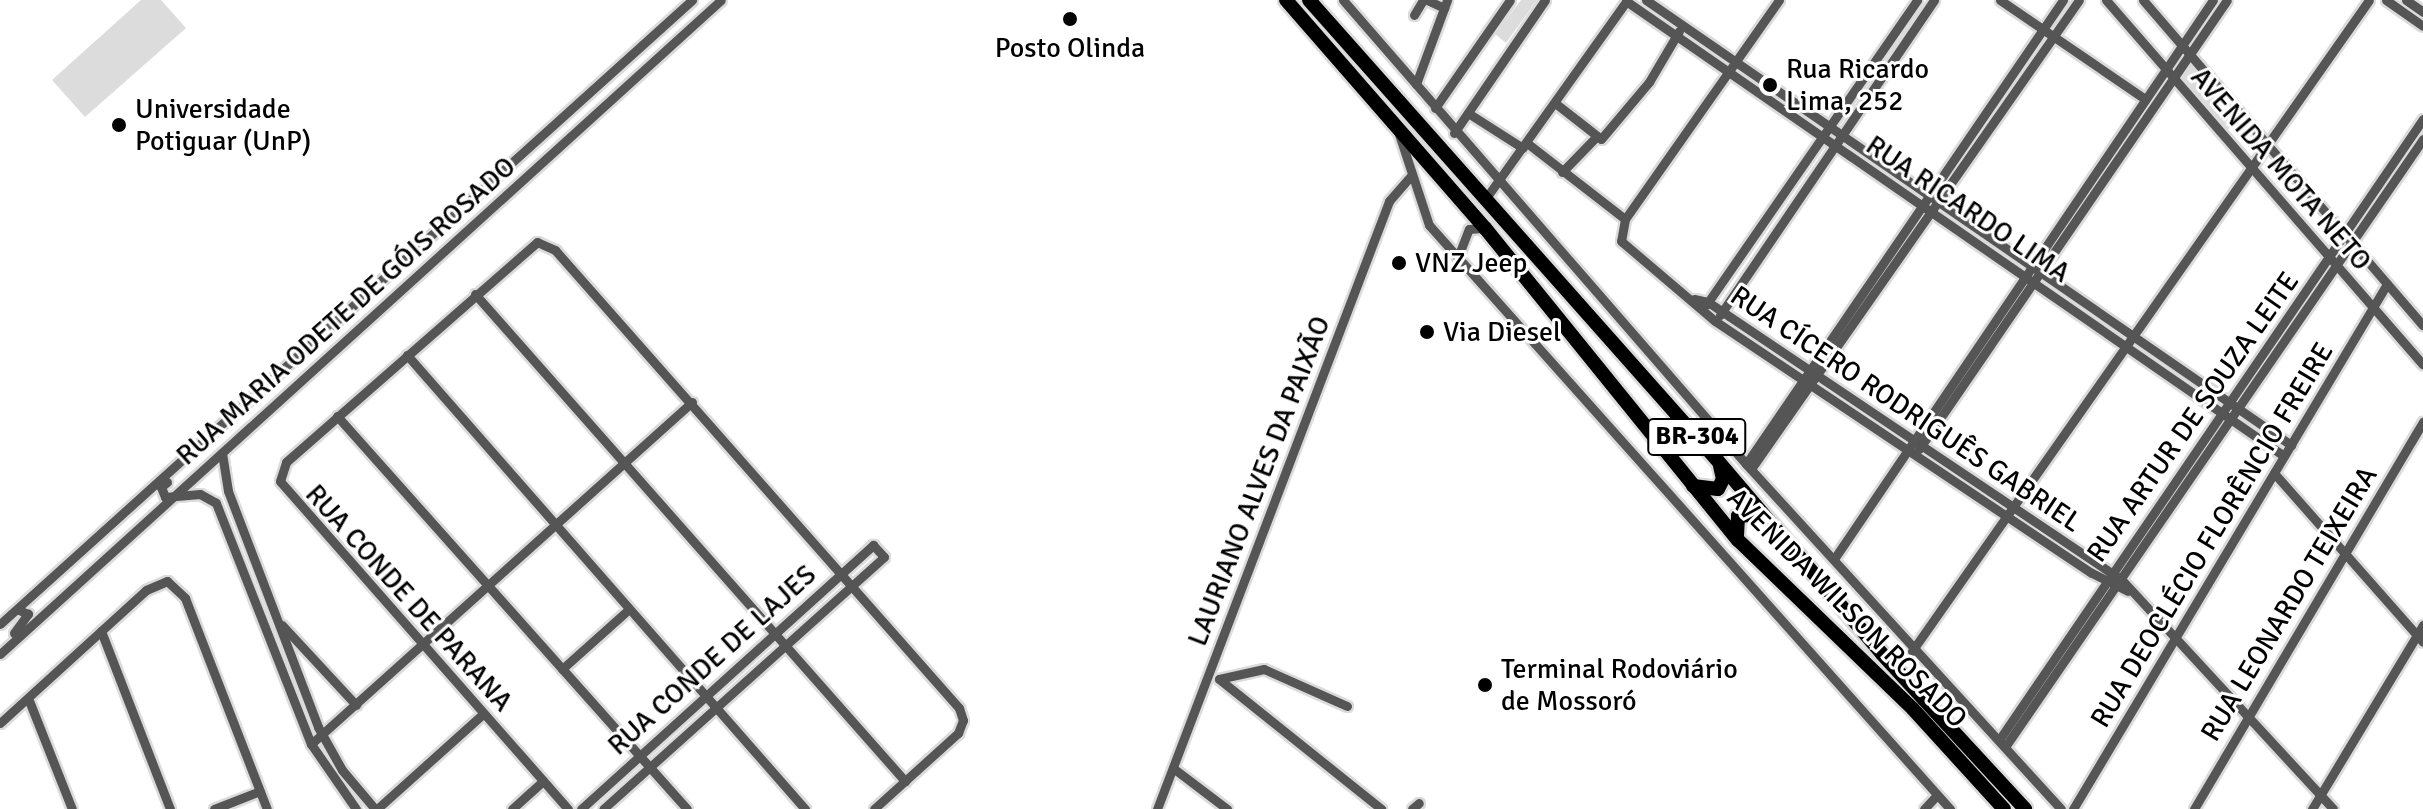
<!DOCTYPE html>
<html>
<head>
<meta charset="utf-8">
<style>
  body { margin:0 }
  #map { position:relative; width:2423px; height:809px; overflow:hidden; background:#fff; font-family:Signika,sans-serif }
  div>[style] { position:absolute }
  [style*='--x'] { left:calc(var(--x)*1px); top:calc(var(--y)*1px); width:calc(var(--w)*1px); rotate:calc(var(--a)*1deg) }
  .green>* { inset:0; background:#dcdcdc; transform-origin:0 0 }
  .roads { filter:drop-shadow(2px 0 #dbdbdb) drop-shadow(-2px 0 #dbdbdb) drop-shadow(0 2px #dbdbdb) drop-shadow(0 -2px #dbdbdb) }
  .minor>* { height:9px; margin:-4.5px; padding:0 4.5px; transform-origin:4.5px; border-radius:4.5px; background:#555 }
  .trunk>* { height:14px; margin:-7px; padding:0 7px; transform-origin:7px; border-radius:7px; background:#000 }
  .dots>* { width:22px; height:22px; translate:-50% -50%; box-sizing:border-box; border:4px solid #fff; border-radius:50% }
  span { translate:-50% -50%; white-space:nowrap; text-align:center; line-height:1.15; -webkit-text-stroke:6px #fff; paint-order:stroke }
  .shield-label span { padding:2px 6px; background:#fff; border:2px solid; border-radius:6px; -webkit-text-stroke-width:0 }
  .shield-label { font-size:26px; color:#000; font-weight:700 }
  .poi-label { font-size:28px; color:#000 }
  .left { translate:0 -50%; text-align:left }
  .street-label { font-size:28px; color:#000 }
</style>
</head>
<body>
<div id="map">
  <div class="green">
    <i style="clip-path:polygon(141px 0,161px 0,186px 28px,85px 117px,52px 80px)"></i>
    <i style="clip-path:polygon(1521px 0,1537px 0,1506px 43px,1495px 34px)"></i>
    <i style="left:2192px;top:61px;width:76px;height:20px;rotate:51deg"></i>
  </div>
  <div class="roads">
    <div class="minor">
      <i style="--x:1343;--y:0;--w:615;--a:49.02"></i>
      <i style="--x:1746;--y:464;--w:467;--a:47.6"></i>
      <i style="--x:1427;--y:0;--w:19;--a:25"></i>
      <i style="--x:1646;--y:0;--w:784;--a:34.6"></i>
      <i style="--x:1779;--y:0;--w:268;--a:125.1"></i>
      <i style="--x:1625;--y:219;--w:22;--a:100"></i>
      <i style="--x:1621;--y:241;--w:123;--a:40.4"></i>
      <i style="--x:1715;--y:321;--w:453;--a:33.8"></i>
      <i style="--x:2092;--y:573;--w:40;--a:26.6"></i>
      <i style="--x:2000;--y:0;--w:176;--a:34.3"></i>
      <i style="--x:2106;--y:0;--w:483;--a:49"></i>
      <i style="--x:2143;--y:0;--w:429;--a:49.3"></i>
      <i style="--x:2386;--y:0;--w:45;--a:35.1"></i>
      <i style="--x:2406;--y:0;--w:21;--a:35"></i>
      <i style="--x:1626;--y:1;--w:800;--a:34.66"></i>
      <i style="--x:1414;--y:15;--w:17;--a:-59"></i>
      <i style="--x:1416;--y:84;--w:90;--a:-69.7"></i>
      <i style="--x:1555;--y:103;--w:58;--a:38"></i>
      <i style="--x:1601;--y:139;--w:75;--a:-49.9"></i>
      <i style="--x:1649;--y:82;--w:59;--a:-59.5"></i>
      <i style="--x:1435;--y:108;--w:131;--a:-55.2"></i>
      <i style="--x:1468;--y:113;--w:65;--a:32.5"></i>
      <i style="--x:1454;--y:133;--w:161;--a:-55.6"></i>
      <i style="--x:1399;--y:134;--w:96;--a:71.8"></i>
      <i style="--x:1429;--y:225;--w:783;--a:48.26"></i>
      <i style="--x:1527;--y:143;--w:124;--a:37.8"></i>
      <i style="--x:1562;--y:172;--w:50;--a:-45.8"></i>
      <i style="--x:1486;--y:198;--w:243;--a:-54.5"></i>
      <i style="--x:1458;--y:257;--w:30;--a:-69"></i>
      <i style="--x:1469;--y:229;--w:16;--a:-4"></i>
      <i style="--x:475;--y:294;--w:650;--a:48.56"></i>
      <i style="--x:1694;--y:299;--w:14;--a:12"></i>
      <i style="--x:1708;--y:302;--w:499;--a:33.9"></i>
      <i style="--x:2122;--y:580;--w:311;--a:47.3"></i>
      <i style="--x:1706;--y:305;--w:371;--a:-55.3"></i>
      <i style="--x:1720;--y:315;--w:381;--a:-55.8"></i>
      <i style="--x:407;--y:355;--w:604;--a:48.76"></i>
      <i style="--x:337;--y:416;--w:526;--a:48.31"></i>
      <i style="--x:1919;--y:449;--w:544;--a:-55.55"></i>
      <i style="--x:222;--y:453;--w:38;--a:81"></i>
      <i style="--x:228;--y:491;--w:253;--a:69.1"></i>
      <i style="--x:318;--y:727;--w:49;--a:60.8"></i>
      <i style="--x:342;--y:770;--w:51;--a:49.8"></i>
      <i style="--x:1746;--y:464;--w:562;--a:-55.66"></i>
      <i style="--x:1751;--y:469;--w:572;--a:-55.03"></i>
      <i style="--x:2274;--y:473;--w:225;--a:48.6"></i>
      <i style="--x:167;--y:482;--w:8;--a:140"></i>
      <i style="--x:161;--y:487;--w:11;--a:68"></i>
      <i style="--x:165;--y:497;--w:35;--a:-5"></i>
      <i style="--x:200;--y:494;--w:18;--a:29"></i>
      <i style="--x:216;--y:503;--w:259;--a:68.5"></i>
      <i style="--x:311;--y:744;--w:79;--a:55.3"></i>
      <i style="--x:1834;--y:559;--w:675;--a:-55.86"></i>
      <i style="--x:0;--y:624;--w:932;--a:-42.04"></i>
      <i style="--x:282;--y:625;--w:109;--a:47.2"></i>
      <i style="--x:101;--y:631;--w:191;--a:68.8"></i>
      <i style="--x:14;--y:633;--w:24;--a:-54"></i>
      <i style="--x:28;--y:614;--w:12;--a:-156"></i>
      <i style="--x:1912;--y:651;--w:795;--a:-54.93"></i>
      <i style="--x:0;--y:654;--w:973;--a:-42.21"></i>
      <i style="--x:562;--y:669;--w:90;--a:-41.8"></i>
      <i style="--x:28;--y:698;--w:119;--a:68.4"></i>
      <i style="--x:1347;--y:706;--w:91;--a:-156"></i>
      <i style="--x:1264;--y:669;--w:46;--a:167.5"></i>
      <i style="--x:1219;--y:679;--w:208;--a:38.7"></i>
      <i style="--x:0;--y:723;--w:197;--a:-42.3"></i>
      <i style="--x:146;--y:590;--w:23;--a:-23"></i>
      <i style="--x:167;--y:581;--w:25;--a:43"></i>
      <i style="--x:185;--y:598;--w:226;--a:68.8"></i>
      <i style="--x:1999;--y:740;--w:752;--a:-55.68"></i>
      <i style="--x:311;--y:744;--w:512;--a:-41.91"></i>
      <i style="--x:2005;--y:747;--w:738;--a:-55.49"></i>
      <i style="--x:1173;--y:768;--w:68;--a:37.2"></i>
      <i style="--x:214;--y:809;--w:49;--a:-21.4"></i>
      <i style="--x:377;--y:809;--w:142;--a:-41.9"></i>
      <i style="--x:512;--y:809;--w:42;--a:-42.1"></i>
      <i style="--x:568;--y:809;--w:436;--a:-131.3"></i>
      <i style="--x:280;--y:481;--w:20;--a:-72"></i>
      <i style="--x:286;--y:462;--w:334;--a:-41.2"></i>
      <i style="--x:537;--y:242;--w:20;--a:24"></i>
      <i style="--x:555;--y:250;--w:611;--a:48.58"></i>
      <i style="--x:959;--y:708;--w:13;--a:72"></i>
      <i style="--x:963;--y:720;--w:14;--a:111"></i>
      <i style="--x:958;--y:733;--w:113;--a:137.9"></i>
      <i style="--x:581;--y:809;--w:394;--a:-42.1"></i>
      <i style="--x:873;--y:545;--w:16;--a:47"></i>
      <i style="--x:884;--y:557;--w:377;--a:138.1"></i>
      <i style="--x:1157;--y:809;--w:651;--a:-69.11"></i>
      <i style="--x:1389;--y:201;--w:35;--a:-49"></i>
      <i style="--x:1412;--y:809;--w:9;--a:-41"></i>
      <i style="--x:1924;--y:809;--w:19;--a:-47"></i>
      <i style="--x:2073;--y:809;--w:612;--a:-59.12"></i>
      <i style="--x:2194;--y:809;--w:450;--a:-59.4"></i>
      <i style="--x:2312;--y:809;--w:215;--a:-58.9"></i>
    </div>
    <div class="trunk">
      <i style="--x:1286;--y:0;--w:303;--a:48.9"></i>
      <i style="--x:1485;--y:228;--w:402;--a:51"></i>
      <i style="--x:1738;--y:540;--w:243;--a:44"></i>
      <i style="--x:1913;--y:709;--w:135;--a:47.7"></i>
      <i style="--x:1309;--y:0;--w:616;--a:48.42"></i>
      <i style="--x:1718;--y:461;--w:253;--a:49.6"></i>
      <i style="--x:1882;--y:654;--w:211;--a:47.3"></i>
      <i style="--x:1693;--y:486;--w:25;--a:7"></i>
      <i style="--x:1718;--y:489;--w:11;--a:-63"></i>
      <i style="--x:1723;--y:479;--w:13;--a:-103"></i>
      <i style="--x:1737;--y:536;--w:20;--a:-87"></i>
      <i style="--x:1738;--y:516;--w:24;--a:-5"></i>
    </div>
  </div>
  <div class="dots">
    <i style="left:1070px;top:19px;background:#000"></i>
    <i style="left:1770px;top:85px;background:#000"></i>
    <i style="left:119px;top:125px;background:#000"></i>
    <i style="left:1399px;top:263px;background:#000"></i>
    <i style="left:1427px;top:332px;background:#000"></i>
    <i style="left:1485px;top:685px;background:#000"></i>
  </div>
  <div class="shield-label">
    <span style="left:1697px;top:437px">BR-304</span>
  </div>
  <div class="poi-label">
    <span style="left:1070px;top:48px">Posto Olinda</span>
    <span class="left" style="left:1786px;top:85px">Rua Ricardo<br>Lima, 252</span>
    <span class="left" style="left:135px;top:125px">Universidade<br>Potiguar (UnP)</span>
    <span class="left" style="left:1415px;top:263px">VNZ Jeep</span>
    <span class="left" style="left:1443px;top:332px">Via Diesel</span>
    <span class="left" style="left:1501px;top:685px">Terminal Rodoviário<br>de Mossoró</span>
  </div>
  <div class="street-label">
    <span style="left:2281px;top:169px;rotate:49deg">AVENIDA MOTA NETO</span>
    <span style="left:1968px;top:209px;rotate:34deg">RUA RICARDO LIMA</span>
    <span style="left:346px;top:311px;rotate:-42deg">RUA MARIA ODETE DE GÓIS ROSADO</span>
    <span style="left:1906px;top:409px;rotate:34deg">RUA CÍCERO RODRIGUÊS GABRIEL</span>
    <span style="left:2193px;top:417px;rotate:-55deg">RUA ARTUR DE SOUZA LEITE</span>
    <span style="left:1259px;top:481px;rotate:-69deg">LAURIANO ALVES DA PAIXÃO</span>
    <span style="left:2212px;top:535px;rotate:-59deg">RUA DEOCLÉCIO FLORÊNCIO FREIRE</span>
    <span style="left:409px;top:598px;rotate:48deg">RUA CONDE DE PARANA</span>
    <span style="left:2289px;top:604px;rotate:-59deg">RUA LEONARDO TEIXEIRA</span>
    <span style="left:1847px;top:608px;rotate:45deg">AVENIDA WILSON ROSADO</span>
    <span style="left:712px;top:660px;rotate:-42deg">RUA CONDE DE LAJES</span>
  </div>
</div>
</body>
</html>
